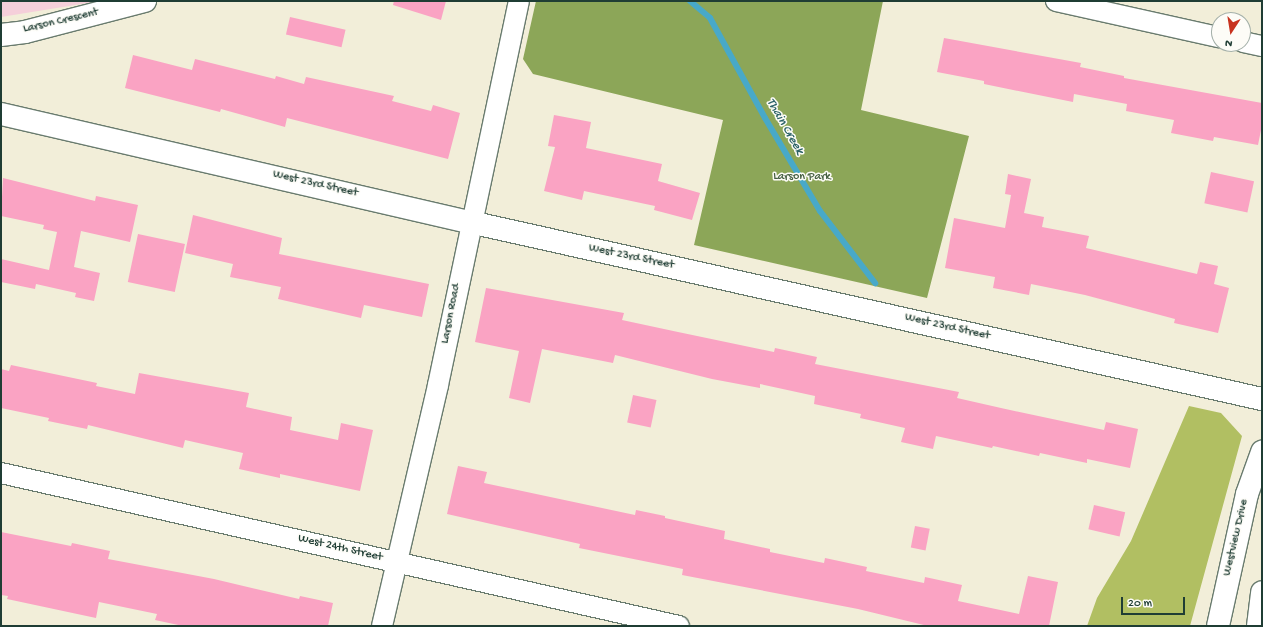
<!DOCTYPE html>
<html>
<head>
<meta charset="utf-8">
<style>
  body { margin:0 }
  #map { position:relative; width:1263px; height:627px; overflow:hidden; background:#f2eed9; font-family:"Gochi Hand",sans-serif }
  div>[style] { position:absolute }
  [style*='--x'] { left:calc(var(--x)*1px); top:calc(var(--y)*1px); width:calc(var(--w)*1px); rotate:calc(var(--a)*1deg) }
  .built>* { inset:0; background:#f5cfda }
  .green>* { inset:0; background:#b1bf62 }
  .forest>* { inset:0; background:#8ca658 }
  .stream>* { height:6px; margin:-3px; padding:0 3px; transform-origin:3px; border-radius:3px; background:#48a9c8 }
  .building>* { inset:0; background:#faa3c3; transform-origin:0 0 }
  .roads { filter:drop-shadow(1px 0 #697b6e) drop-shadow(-1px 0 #697b6e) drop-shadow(0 1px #697b6e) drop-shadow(0 -1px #697b6e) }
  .street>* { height:20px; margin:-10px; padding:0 10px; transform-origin:10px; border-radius:10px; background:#fff }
  .secondary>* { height:22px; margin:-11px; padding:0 11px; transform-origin:11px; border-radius:11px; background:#fff }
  span { translate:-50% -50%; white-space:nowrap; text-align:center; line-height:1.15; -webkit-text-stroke:3px #fdfcf7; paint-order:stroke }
  .street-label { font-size:12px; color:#1f3d34 }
  .park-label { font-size:12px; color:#445e40 }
  .water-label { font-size:13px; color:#2d6368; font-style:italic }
  .frame { position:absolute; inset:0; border:2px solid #1f3d34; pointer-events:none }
  .north { position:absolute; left:1211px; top:12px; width:40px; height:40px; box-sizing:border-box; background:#fdfcf7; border:1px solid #a4b0a9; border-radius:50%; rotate:192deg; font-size:11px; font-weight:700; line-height:16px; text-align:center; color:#1f3d34 }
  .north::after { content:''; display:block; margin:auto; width:14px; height:18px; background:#c8321e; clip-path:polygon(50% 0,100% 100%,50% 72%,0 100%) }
  .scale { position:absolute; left:1121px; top:597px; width:64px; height:18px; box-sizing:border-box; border:2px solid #1f3d34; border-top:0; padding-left:5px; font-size:12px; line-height:14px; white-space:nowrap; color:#1f3d34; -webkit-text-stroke:3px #fdfcf7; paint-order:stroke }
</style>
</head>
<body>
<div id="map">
  <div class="built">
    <i style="clip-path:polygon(1px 1px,100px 1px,1px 17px)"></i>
  </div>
  <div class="green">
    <i style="clip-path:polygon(1189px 406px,1221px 413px,1242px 436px,1190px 626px,1087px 626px,1097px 598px,1131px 541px)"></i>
  </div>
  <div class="forest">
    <i style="clip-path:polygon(536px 1px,883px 1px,861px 110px,969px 136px,927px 298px,694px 245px,723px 120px,533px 74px,523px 59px)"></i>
  </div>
  <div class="stream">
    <i style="--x:690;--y:1;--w:26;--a:40"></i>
    <i style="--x:710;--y:18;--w:114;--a:61.2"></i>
    <i style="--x:765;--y:118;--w:108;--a:59.4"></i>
    <i style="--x:820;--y:211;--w:91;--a:52.6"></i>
  </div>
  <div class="building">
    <i style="clip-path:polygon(394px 1px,446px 1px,441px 20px,393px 5px)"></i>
    <i style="left:290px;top:17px;width:57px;height:18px;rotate:13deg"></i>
    <i style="clip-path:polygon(944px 38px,1081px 63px,1080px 67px,1124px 76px,1124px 78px,1262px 103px,1262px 125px,1258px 145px,1214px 137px,1213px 141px,1171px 133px,1174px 120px,1126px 111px,1127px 104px,1074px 94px,1073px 102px,984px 84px,984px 81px,937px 72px)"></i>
    <i style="clip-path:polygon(133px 55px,192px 70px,195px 59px,275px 79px,276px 76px,304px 84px,306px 77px,394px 96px,392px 101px,431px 111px,433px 105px,460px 113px,448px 159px,287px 118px,285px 127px,221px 109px,220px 112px,125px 88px)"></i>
    <i style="clip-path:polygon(554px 115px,591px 122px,586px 148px,662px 164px,658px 181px,700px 193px,692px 220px,654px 210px,655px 206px,584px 191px,582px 200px,544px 191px,555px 147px,548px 146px)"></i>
    <i style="left:1211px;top:172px;width:44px;height:32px;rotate:12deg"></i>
    <i style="clip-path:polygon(1008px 174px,1031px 179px,1024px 213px,1044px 217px,1042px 227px,1089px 236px,1086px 248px,1197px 274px,1200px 262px,1218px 266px,1214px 284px,1229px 288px,1218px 333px,1174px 323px,1175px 319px,1085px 295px,1031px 284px,1029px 295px,993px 288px,995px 277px,945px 268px,954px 218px,1005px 228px,1011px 195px,1005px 194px)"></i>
    <i style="clip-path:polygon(3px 178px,95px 201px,96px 196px,138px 205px,130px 242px,81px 231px,74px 267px,100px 273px,94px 301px,75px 297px,76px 293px,36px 284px,35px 289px,1px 282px,1px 259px,49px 270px,57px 232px,43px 229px,44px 225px,1px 216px)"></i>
    <i style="clip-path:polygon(193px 215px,282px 238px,279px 254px,429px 284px,422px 317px,364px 305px,361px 318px,278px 299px,281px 287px,230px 277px,233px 264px,185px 253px)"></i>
    <i style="left:138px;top:234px;width:48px;height:49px;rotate:12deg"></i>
    <i style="clip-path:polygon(486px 288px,624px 313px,622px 320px,678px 332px,774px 352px,775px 348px,817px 357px,815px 364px,959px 392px,957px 398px,1001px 408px,1104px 430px,1106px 422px,1138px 429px,1130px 468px,1087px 459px,1087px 463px,1040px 453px,1039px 456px,993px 446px,992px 448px,936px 436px,933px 449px,901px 442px,905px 428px,860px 418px,861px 414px,814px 404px,815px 396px,760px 384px,760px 388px,712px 379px,615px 355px,613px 363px,542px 349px,530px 403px,509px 398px,519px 351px,475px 342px)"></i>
    <i style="clip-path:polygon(11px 365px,97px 383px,96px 386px,135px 394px,139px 373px,249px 393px,246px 407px,292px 417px,290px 430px,338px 440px,341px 423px,373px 430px,360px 491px,280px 474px,280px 478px,239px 469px,243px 453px,185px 440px,183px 448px,88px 425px,87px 429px,48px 421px,49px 418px,1px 408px,1px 369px,9px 371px)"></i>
    <i style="left:633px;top:395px;width:24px;height:28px;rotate:12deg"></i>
    <i style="clip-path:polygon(458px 466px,487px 472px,484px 483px,635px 515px,636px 510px,665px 516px,665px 518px,725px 531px,724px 539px,770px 549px,770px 552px,824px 563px,825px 558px,867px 567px,866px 571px,924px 583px,925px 577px,962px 585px,958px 601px,1019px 614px,1028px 576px,1058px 582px,1049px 626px,928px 626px,858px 609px,682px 575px,683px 569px,579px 548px,580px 544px,447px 514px)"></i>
    <i style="left:1094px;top:505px;width:32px;height:25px;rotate:13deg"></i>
    <i style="left:915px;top:526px;width:15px;height:22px;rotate:11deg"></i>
    <i style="clip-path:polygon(1px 532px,71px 546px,72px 543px,110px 551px,108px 559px,214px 579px,299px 599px,300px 596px,333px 603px,328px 626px,183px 626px,155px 620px,157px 614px,99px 602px,96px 618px,7px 599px,8px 596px,1px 595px)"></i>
  </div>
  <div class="roads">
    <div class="street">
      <i style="--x:1056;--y:1;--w:167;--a:12.5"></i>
      <i style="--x:1243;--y:42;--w:19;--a:12"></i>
      <i style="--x:1;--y:473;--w:695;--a:12.72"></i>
      <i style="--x:382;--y:626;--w:247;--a:-76.9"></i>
      <i style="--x:438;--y:385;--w:392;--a:-78.1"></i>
    </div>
    <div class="secondary">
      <i style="--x:1;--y:35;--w:24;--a:-7"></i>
      <i style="--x:25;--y:32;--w:124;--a:-14.5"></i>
      <i style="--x:1;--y:114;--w:481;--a:13"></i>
      <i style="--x:470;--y:222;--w:812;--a:12.6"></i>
      <i style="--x:1218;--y:626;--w:135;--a:-77.6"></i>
      <i style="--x:1247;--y:494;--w:45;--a:-70.3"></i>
      <i style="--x:1258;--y:626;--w:34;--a:-83"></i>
    </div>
  </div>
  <div class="street-label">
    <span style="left:61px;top:22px;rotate:-13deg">Larson Crescent</span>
    <span style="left:315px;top:185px;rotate:13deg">West 23rd Street</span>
    <span style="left:631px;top:258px;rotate:12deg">West 23rd Street</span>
    <span style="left:452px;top:314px;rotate:-79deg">Larson Road</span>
    <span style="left:947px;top:328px;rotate:13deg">West 23rd Street</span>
    <span style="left:1237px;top:538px;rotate:-77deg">Westview Drive</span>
    <span style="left:340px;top:549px;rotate:13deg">West 24th Street</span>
  </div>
  <div class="park-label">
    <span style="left:802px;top:178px">Larson Park</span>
  </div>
  <div class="water-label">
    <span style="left:784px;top:127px;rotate:60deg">Thain Creek</span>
  </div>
  <div class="frame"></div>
  <div class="north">N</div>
  <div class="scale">20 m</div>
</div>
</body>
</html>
